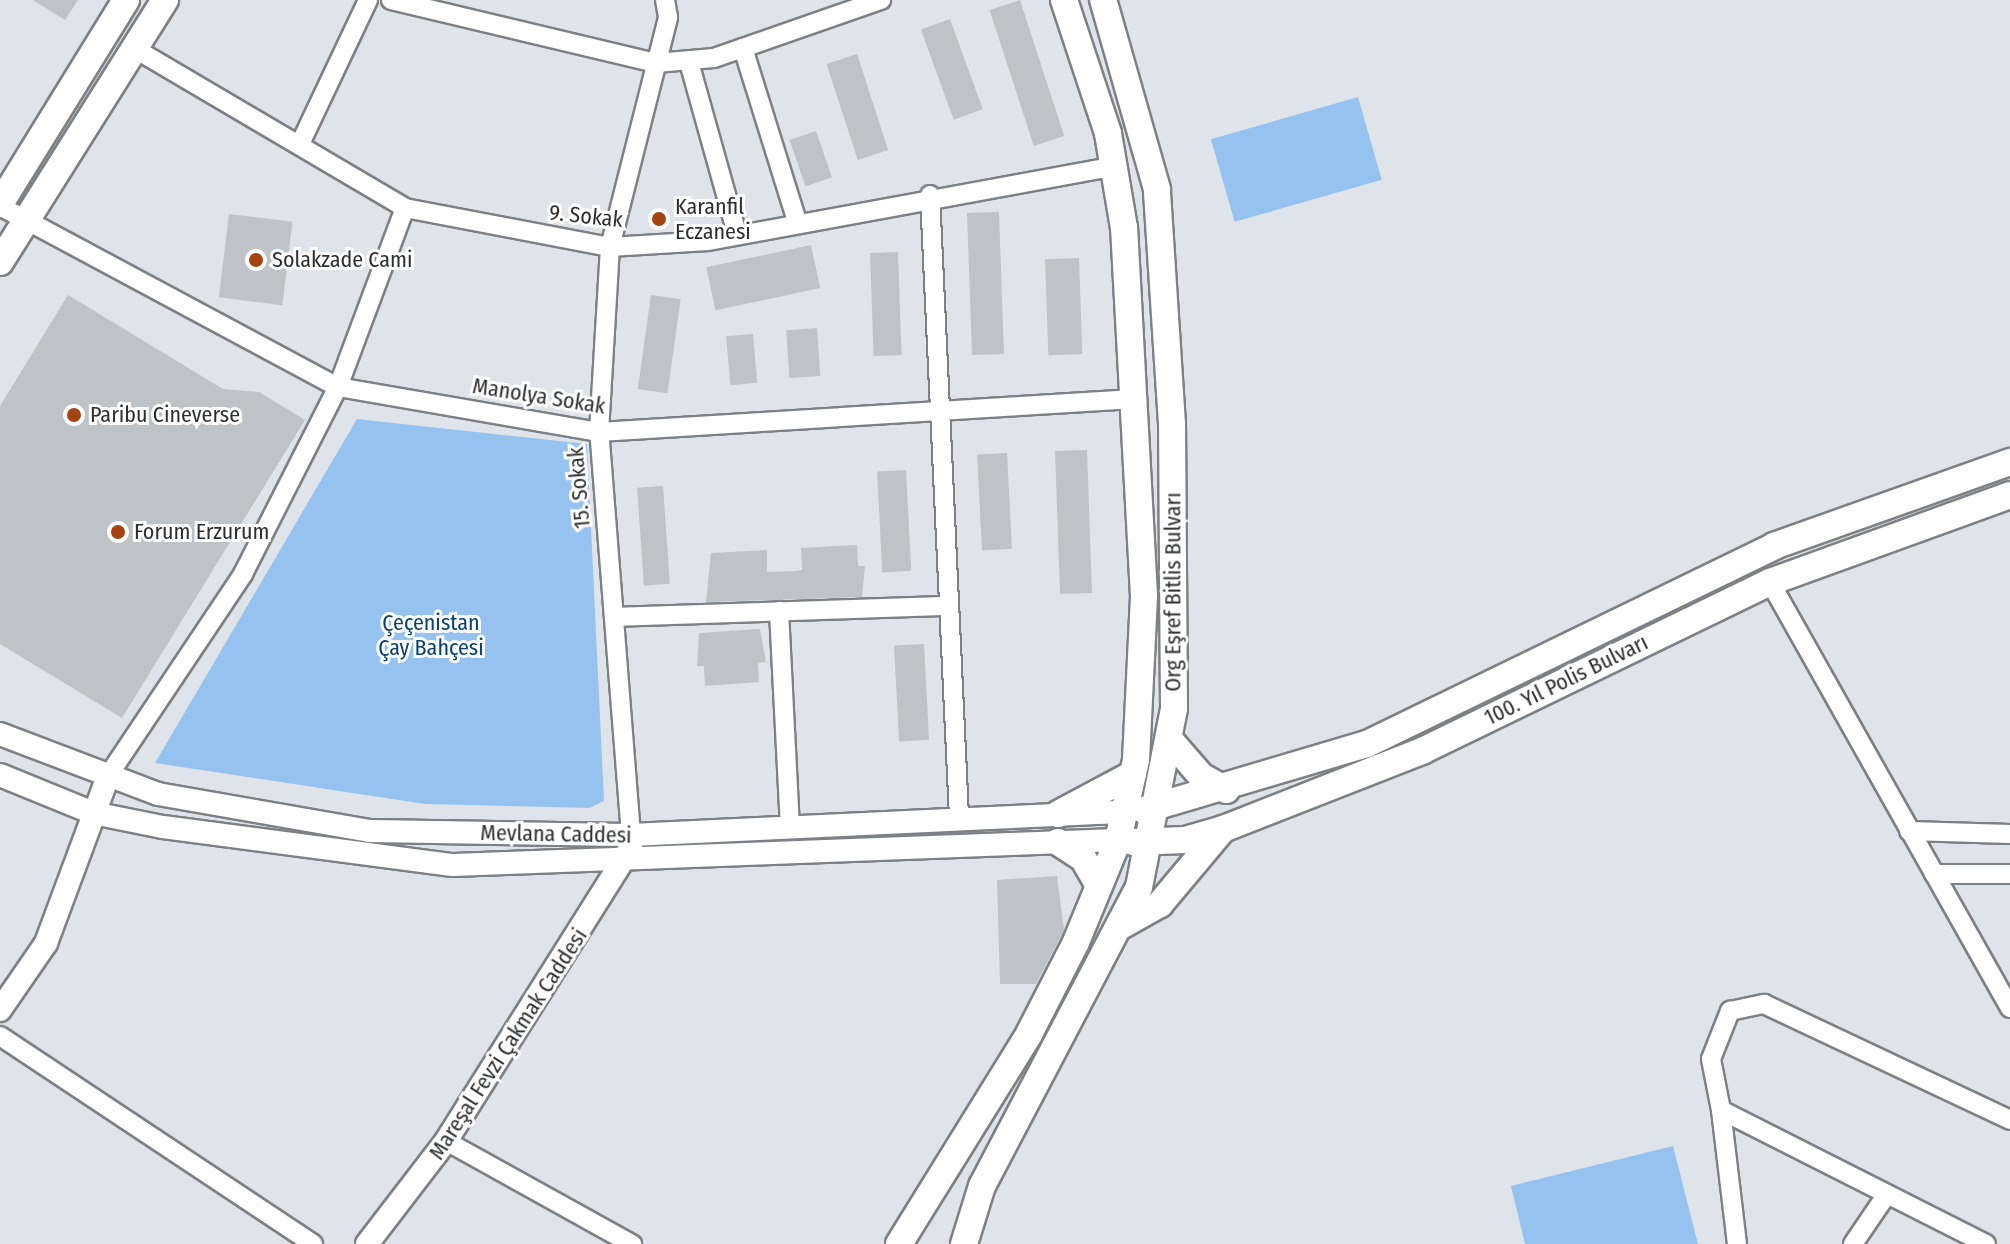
<!DOCTYPE html>
<html>
<head>
<meta charset="utf-8">
<style>
  body { margin:0 }
  #map { position:relative; width:2010px; height:1244px; overflow:hidden; background:#dfe4ea; font-family:"Fira Sans Condensed",sans-serif }
  div>[style] { position:absolute }
  [style*='--x'] { left:calc(var(--x)*1px); top:calc(var(--y)*1px); width:calc(var(--w)*1px); rotate:calc(var(--a)*1deg) }
  .green>* { inset:0; background:#96c2ef; transform-origin:0 0 }
  .building>* { inset:0; background:#bec3c8; transform-origin:0 0 }
  .roads { filter:drop-shadow(2px 0 #7c8186) drop-shadow(-2px 0 #7c8186) drop-shadow(0 2px #7c8186) drop-shadow(0 -2px #7c8186) }
  .minor>* { height:18px; margin:-9px; padding:0 9px; transform-origin:9px; border-radius:9px; background:#fff }
  .tertiary>* { height:22px; margin:-11px; padding:0 11px; transform-origin:11px; border-radius:11px; background:#fff }
  .secondary>* { height:26px; margin:-13px; padding:0 13px; transform-origin:13px; border-radius:13px; background:#fff }
  .dots>* { width:22px; height:22px; translate:-50% -50%; box-sizing:border-box; border:4px solid #fff; border-radius:50% }
  span { translate:-50% -50%; white-space:nowrap; text-align:center; line-height:1.15; -webkit-text-stroke:6px #fff; paint-order:stroke }
  .poi-label { font-size:22px; color:#2c2e30 }
  .left { translate:0 -50%; text-align:left }
  .street-label { font-size:22px; color:#2c2e30 }
  .park-label { font-size:22px; color:#074170 }
</style>
</head>
<body>
<div id="map">
  <div class="green">
    <i style="left:1358px;top:97px;width:86px;height:153px;rotate:74deg"></i>
    <i style="clip-path:polygon(357px 419px,587px 444px,604px 801px,589px 808px,425px 804px,155px 763px)"></i>
    <i style="clip-path:polygon(1673px 1146px,1698px 1244px,1525px 1244px,1511px 1186px)"></i>
  </div>
  <div class="building">
    <i style="clip-path:polygon(33px 0,78px 0,65px 20px)"></i>
    <i style="left:1020px;top:0;width:143px;height:32px;rotate:72deg"></i>
    <i style="left:950px;top:19px;width:96px;height:31px;rotate:70deg"></i>
    <i style="left:857px;top:54px;width:101px;height:32px;rotate:72deg"></i>
    <i style="left:816px;top:131px;width:49px;height:28px;rotate:71deg"></i>
    <i style="left:999px;top:212px;width:142px;height:32px;rotate:88deg"></i>
    <i style="left:229px;top:214px;width:64px;height:84px;rotate:7deg"></i>
    <i style="left:811px;top:245px;width:44px;height:107px;rotate:78deg"></i>
    <i style="left:898px;top:252px;width:103px;height:28px;rotate:88deg"></i>
    <i style="left:1079px;top:258px;width:96px;height:34px;rotate:88deg"></i>
    <i style="clip-path:polygon(68px 295px,223px 389px,259px 392px,305px 420px,122px 718px,0 644px,0 406px)"></i>
    <i style="left:651px;top:295px;width:30px;height:95px;rotate:8deg"></i>
    <i style="left:817px;top:328px;width:48px;height:31px;rotate:86deg"></i>
    <i style="left:753px;top:334px;width:49px;height:27px;rotate:85deg"></i>
    <i style="left:1087px;top:450px;width:143px;height:32px;rotate:88deg"></i>
    <i style="left:1007px;top:453px;width:96px;height:30px;rotate:87deg"></i>
    <i style="left:906px;top:470px;width:101px;height:29px;rotate:87deg"></i>
    <i style="left:663px;top:486px;width:98px;height:26px;rotate:86deg"></i>
    <i style="clip-path:polygon(857px 545px,858px 566px,865px 566px,862px 597px,706px 602px,711px 553px,767px 550px,767px 572px,795px 571px,802px 570px,801px 548px)"></i>
    <i style="clip-path:polygon(760px 629px,766px 662px,758px 663px,759px 682px,705px 686px,704px 666px,697px 666px,699px 633px)"></i>
    <i style="left:924px;top:644px;width:96px;height:30px;rotate:87deg"></i>
    <i style="clip-path:polygon(1057px 876px,1064px 930px,1036px 984px,1000px 984px,997px 880px)"></i>
  </div>
  <div class="roads">
    <div class="minor">
      <i style="--x:391;--y:0;--w:272;--a:13.4"></i>
      <i style="--x:656;--y:63;--w:58;--a:-4.9"></i>
      <i style="--x:714;--y:58;--w:177;--a:-19.2"></i>
      <i style="--x:743;--y:48;--w:181;--a:72.7"></i>
      <i style="--x:137;--y:50;--w:311;--a:30.5"></i>
      <i style="--x:405;--y:208;--w:209;--a:10.8"></i>
      <i style="--x:610;--y:247;--w:98;--a:-3.5"></i>
      <i style="--x:708;--y:241;--w:415;--a:-10.4"></i>
      <i style="--x:689;--y:62;--w:179;--a:74.4"></i>
      <i style="--x:300;--y:144;--w:159;--a:-64.7"></i>
      <i style="--x:930;--y:195;--w:624;--a:87.33"></i>
      <i style="--x:0;--y:206;--w:383;--a:28.2"></i>
      <i style="--x:338;--y:387;--w:265;--a:9.8"></i>
      <i style="--x:599;--y:432;--w:536;--a:-3.53"></i>
      <i style="--x:1770;--y:582;--w:489;--a:60.6"></i>
      <i style="--x:779;--y:611;--w:216;--a:87.1"></i>
      <i style="--x:614;--y:617;--w:335;--a:-1.9"></i>
      <i style="--x:108;--y:776;--w:243;--a:-56.2"></i>
      <i style="--x:243;--y:574;--w:210;--a:-63.1"></i>
      <i style="--x:338;--y:387;--w:191;--a:-69.5"></i>
      <i style="--x:1909;--y:831;--w:101;--a:1.7"></i>
      <i style="--x:631;--y:835;--w:404;--a:-94.5"></i>
      <i style="--x:599;--y:432;--w:185;--a:-86.6"></i>
      <i style="--x:610;--y:247;--w:237;--a:-75.8"></i>
      <i style="--x:668;--y:17;--w:17;--a:-100"></i>
      <i style="--x:1934;--y:874;--w:76;--a:0"></i>
      <i style="--x:0;--y:1036;--w:376;--a:33.6"></i>
      <i style="--x:1721;--y:1110;--w:135;--a:83.2"></i>
      <i style="--x:446;--y:1141;--w:213;--a:29"></i>
      <i style="--x:1853;--y:1244;--w:60;--a:-55.8"></i>
      <i style="--x:1986;--y:1244;--w:297;--a:-153.2"></i>
      <i style="--x:1721;--y:1110;--w:52;--a:-101.1"></i>
      <i style="--x:1711;--y:1059;--w:52;--a:-68.4"></i>
      <i style="--x:1730;--y:1011;--w:35;--a:-12"></i>
      <i style="--x:1764;--y:1004;--w:272;--a:25.2"></i>
    </div>
    <div class="tertiary">
      <i style="--x:0;--y:734;--w:169;--a:20.8"></i>
      <i style="--x:158;--y:794;--w:215;--a:9.9"></i>
      <i style="--x:370;--y:831;--w:261;--a:0.9"></i>
      <i style="--x:631;--y:835;--w:495;--a:-2.7"></i>
      <i style="--x:0;--y:775;--w:100;--a:22.2"></i>
      <i style="--x:93;--y:813;--w:71;--a:11.3"></i>
      <i style="--x:163;--y:827;--w:292;--a:7.5"></i>
      <i style="--x:453;--y:865;--w:665;--a:-2.15"></i>
      <i style="--x:0;--y:1010;--w:81;--a:-55.5"></i>
      <i style="--x:46;--y:943;--w:178;--a:-69.6"></i>
      <i style="--x:367;--y:1244;--w:130;--a:-52.5"></i>
      <i style="--x:446;--y:1141;--w:347;--a:-57.8"></i>
    </div>
    <div class="secondary">
      <i style="--x:0;--y:204;--w:240;--a:-58.3"></i>
      <i style="--x:0;--y:262;--w:310;--a:-57.8"></i>
      <i style="--x:1169;--y:739;--w:49;--a:49.1"></i>
      <i style="--x:1201;--y:776;--w:29;--a:29"></i>
      <i style="--x:1144;--y:810;--w:233;--a:-16.5"></i>
      <i style="--x:1367;--y:744;--w:453;--a:-25.9"></i>
      <i style="--x:1774;--y:546;--w:251;--a:-19.6"></i>
      <i style="--x:1058;--y:814;--w:85;--a:-28.1"></i>
      <i style="--x:1058;--y:842;--w:30;--a:33"></i>
      <i style="--x:1083;--y:858;--w:32;--a:60"></i>
      <i style="--x:1133;--y:842;--w:52;--a:-2.2"></i>
      <i style="--x:1185;--y:840;--w:40;--a:-16"></i>
      <i style="--x:1223;--y:829;--w:214;--a:-21.4"></i>
      <i style="--x:1422;--y:751;--w:387;--a:-25.9"></i>
      <i style="--x:1770;--y:582;--w:255;--a:-19.9"></i>
      <i style="--x:1121;--y:926;--w:45;--a:-29.4"></i>
      <i style="--x:1160;--y:904;--w:98;--a:-50"></i>
      <i style="--x:899;--y:1244;--w:247;--a:-58.2"></i>
      <i style="--x:1029;--y:1034;--w:103;--a:-62.9"></i>
      <i style="--x:1076;--y:942;--w:110;--a:-67.6"></i>
      <i style="--x:1118;--y:840;--w:82;--a:-77.3"></i>
      <i style="--x:1136;--y:760;--w:164;--a:-87.2"></i>
      <i style="--x:1144;--y:596;--w:369;--a:-93.1"></i>
      <i style="--x:1124;--y:228;--w:96;--a:-99.6"></i>
      <i style="--x:1108;--y:133;--w:140;--a:-108.3"></i>
      <i style="--x:964;--y:1244;--w:61;--a:-72.8"></i>
      <i style="--x:982;--y:1186;--w:338;--a:-62.3"></i>
      <i style="--x:1139;--y:887;--w:182;--a:-78.9"></i>
      <i style="--x:1174;--y:708;--w:284;--a:-90.4"></i>
      <i style="--x:1172;--y:424;--w:235;--a:-93.7"></i>
      <i style="--x:1157;--y:189;--w:197;--a:-105.9"></i>
    </div>
  </div>
  <div class="dots">
    <i style="left:659px;top:219px;background:#a74211"></i>
    <i style="left:256px;top:260px;background:#a74211"></i>
    <i style="left:74px;top:415px;background:#a74211"></i>
    <i style="left:118px;top:532px;background:#a74211"></i>
  </div>
  <div class="poi-label">
    <span class="left" style="left:675px;top:219px">Karanfil<br>Eczanesi</span>
    <span class="left" style="left:272px;top:260px">Solakzade Cami</span>
    <span class="left" style="left:90px;top:415px">Paribu Cineverse</span>
    <span class="left" style="left:134px;top:532px">Forum Erzurum</span>
  </div>
  <div class="street-label">
    <span style="left:586px;top:216px;rotate:6deg">9. Sokak</span>
    <span style="left:539px;top:396px;rotate:9deg">Manolya Sokak</span>
    <span style="left:579px;top:488px;rotate:-95deg">15. Sokak</span>
    <span style="left:1173px;top:592px;rotate:-90deg">Org Eşref Bitlis Bulvarı</span>
    <span style="left:1566px;top:680px;rotate:-26deg">100. Yıl Polis Bulvarı</span>
    <span style="left:556px;top:834px;rotate:1deg">Mevlana Caddesi</span>
    <span style="left:508px;top:1044px;rotate:-57deg">Mareşal Fevzi Çakmak Caddesi</span>
  </div>
  <div class="park-label">
    <span style="left:431px;top:635px">Çeçenistan<br>Çay Bahçesi</span>
  </div>
</div>
</body>
</html>
